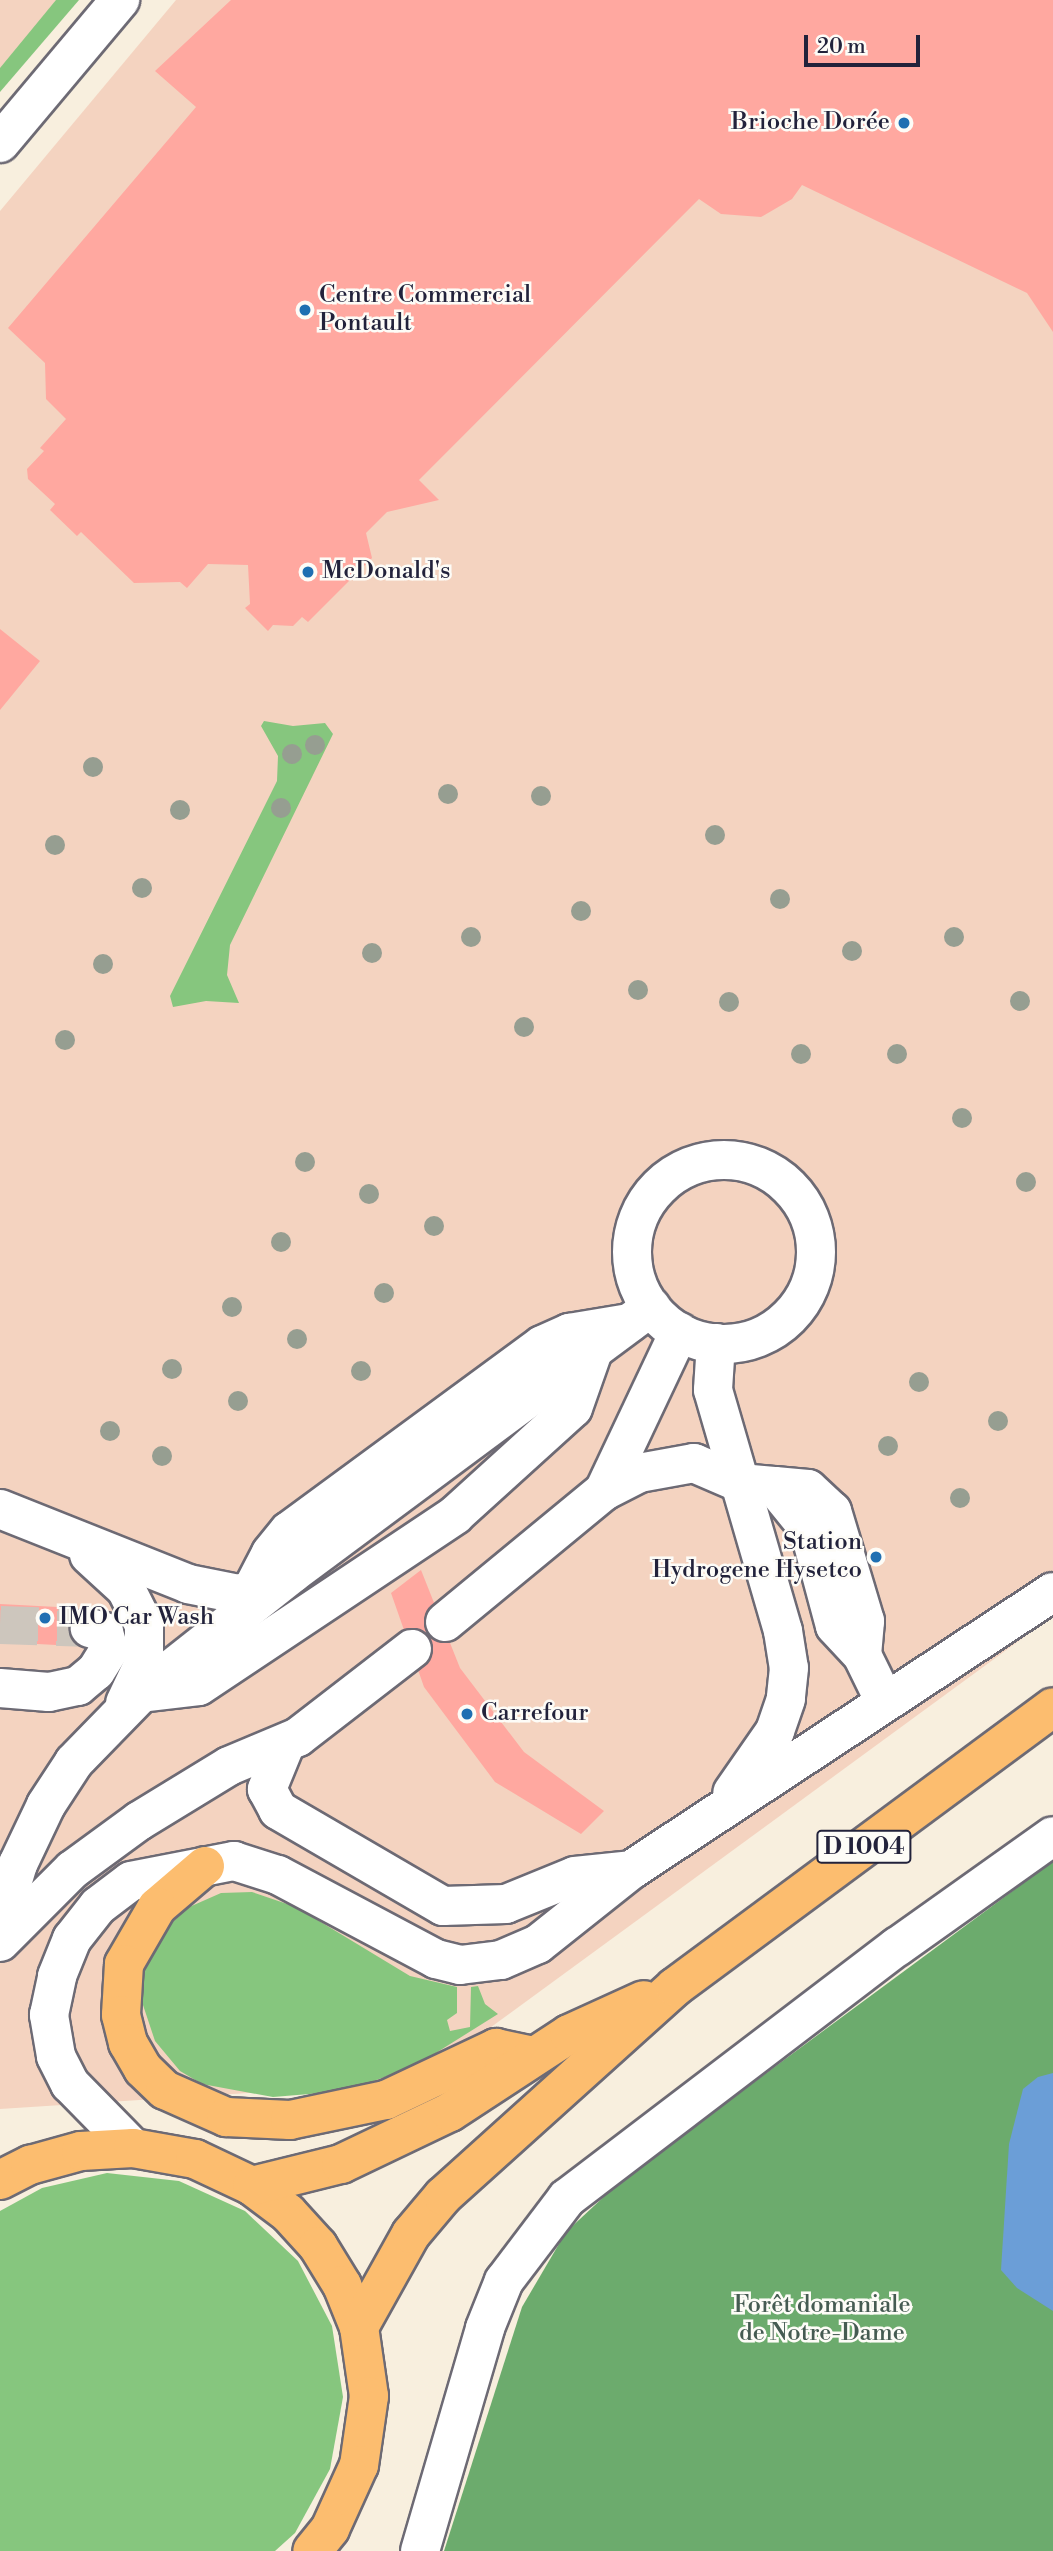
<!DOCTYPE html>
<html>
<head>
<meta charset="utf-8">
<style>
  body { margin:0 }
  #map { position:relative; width:1053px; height:2551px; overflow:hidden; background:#f8efde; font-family:"Libre Bodoni",serif }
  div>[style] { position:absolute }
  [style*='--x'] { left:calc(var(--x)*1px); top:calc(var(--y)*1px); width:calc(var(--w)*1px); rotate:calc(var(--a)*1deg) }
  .built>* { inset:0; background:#f4d3c0 }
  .green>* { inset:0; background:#86c67e }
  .forest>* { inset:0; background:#6cab6d }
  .water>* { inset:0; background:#6b9ed7 }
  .building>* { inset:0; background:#ffa8a0; transform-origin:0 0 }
  .minor-tunnel>* { height:38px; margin-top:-19px; transform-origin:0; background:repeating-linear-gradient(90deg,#cdc6bd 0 38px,transparent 0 57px) }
  .roads { filter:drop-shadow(2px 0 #6d6a74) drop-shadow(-2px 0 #6d6a74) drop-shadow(0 2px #6d6a74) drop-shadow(0 -2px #6d6a74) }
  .minor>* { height:38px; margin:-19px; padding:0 19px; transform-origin:19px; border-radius:19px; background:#fff }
  .minor>.ring { margin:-19px; padding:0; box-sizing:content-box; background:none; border:38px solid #fff; border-radius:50% }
  .major>* { height:38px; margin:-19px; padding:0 19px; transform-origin:19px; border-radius:19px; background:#fcbd6f }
  .trees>* { width:20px; height:20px; margin:-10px; border-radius:50%; background:#969e91 }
  .dots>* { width:19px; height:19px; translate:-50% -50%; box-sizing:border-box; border:4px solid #fdfcf7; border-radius:50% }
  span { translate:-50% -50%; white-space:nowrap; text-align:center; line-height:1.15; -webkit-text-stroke:5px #fdfcf7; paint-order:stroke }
  .shield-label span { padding:2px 5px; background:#fdfcf7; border:2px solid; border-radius:5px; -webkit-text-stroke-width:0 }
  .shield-label { font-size:23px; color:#22223b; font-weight:700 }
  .poi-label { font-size:24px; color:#22223b }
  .right { translate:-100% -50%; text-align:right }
  .left { translate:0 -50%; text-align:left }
  .park-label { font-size:24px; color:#455b52 }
  .scale { position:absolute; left:804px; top:35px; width:116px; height:32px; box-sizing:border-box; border:4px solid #22223b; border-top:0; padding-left:9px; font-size:21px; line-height:24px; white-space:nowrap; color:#22223b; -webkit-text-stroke:5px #fdfcf7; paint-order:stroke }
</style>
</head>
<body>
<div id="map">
  <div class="built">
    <i style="clip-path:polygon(0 0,72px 0,0 88px)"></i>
    <i style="clip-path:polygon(176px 0,1053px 0,1053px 1616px,416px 2082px,0 2109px,0 211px)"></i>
  </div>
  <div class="green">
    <i style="clip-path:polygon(56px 0,79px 0,0 92px,0 68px)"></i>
    <i style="clip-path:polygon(264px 721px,293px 726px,325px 723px,333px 734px,230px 945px,227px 975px,239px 1003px,206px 1001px,173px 1007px,170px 996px,277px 781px,278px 756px,261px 726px)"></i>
    <i style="clip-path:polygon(252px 1892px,296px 1907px,410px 1976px,457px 1987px,457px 2013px,447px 2020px,450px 2031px,470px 2027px,471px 1987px,478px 1986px,485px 2004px,498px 2014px,415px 2066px,346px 2091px,273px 2097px,202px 2084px,180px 2071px,155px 2041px,142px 2002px,144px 1967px,160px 1935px,187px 1908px,221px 1893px)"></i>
    <i style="clip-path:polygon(107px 2173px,179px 2181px,245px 2211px,298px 2261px,332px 2326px,343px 2397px,330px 2469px,295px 2533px,275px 2551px,0 2551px,0 2211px,42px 2188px)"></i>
  </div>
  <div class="forest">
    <i style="clip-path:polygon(1053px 1861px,1053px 2551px,444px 2551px,522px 2307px,566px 2232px,623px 2179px)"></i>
  </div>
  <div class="water">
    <i style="clip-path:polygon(1053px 2073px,1053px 2311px,1017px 2288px,1001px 2270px,1009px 2144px,1023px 2089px,1038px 2077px)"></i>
  </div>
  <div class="building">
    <i style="clip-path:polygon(231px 0,1053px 0,1053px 332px,1027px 293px,802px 185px,792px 199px,761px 217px,721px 214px,699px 199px,419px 480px,439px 500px,387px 512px,366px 533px,372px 558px,308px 622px,302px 617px,293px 626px,273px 625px,268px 631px,245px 608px,250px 604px,248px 565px,208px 564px,187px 588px,180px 582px,134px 583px,81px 532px,77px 536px,50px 510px,55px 504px,28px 479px,27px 469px,44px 451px,40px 448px,66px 419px,46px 399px,45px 363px,8px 328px,196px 107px,155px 71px)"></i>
    <i style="clip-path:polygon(0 629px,40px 661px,0 710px)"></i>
    <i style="clip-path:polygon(421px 1570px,460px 1668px,524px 1752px,604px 1811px,581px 1834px,495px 1782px,424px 1687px,391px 1593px)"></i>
    <i style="left:0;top:1604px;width:91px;height:38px;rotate:3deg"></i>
  </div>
  <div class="minor-tunnel">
    <i style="--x:0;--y:1625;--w:90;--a:1.9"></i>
  </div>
  <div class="roads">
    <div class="minor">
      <i style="--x:0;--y:143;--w:187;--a:-50"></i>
      <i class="ring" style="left:632px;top:1160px;width:146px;height:146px"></i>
      <i style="--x:716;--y:1343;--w:47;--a:93.7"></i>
      <i style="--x:713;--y:1390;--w:251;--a:73.8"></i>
      <i style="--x:783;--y:1631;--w:37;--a:81"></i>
      <i style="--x:789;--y:1668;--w:31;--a:96"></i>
      <i style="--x:786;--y:1699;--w:34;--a:109"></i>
      <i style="--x:775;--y:1731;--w:75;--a:124.7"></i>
      <i style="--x:775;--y:1486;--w:33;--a:5"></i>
      <i style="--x:808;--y:1489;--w:33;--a:43"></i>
      <i style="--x:832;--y:1511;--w:115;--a:73.3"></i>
      <i style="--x:865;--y:1621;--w:34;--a:95"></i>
      <i style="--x:604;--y:1491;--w:176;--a:-64.7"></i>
      <i style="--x:0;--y:1509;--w:202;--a:21.7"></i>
      <i style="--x:188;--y:1584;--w:51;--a:11.3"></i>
      <i style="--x:238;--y:1594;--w:34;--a:-15"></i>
      <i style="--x:89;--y:1555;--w:50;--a:42.6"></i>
      <i style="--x:126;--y:1589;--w:40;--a:63.4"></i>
      <i style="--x:144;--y:1625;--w:38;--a:90"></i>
      <i style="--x:144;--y:1663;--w:44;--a:115.4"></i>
      <i style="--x:245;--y:1603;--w:56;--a:-62.5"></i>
      <i style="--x:271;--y:1553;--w:28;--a:-51"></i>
      <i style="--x:289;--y:1531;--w:314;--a:-36.3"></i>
      <i style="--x:542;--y:1345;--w:30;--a:-24"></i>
      <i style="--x:569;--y:1333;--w:61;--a:-9.5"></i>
      <i style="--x:445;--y:1622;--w:206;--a:-39.5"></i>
      <i style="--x:604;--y:1491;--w:39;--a:-27"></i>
      <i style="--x:639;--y:1473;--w:56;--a:-10.3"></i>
      <i style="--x:694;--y:1463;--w:50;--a:23.5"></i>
      <i style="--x:740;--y:1483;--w:34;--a:5"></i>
      <i style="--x:774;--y:1486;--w:55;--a:50.9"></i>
      <i style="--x:809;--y:1529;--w:100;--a:75"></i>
      <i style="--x:835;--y:1626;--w:40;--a:47"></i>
      <i style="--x:862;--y:1655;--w:52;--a:63.9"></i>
      <i style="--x:0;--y:1688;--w:49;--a:4.7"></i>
      <i style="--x:49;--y:1692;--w:30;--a:-12"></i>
      <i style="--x:78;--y:1686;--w:23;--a:-40"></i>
      <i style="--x:96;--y:1671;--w:25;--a:-58"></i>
      <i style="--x:109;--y:1650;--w:19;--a:-106"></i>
      <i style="--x:104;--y:1632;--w:15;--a:-164"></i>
      <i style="--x:141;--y:1693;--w:58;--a:-6.9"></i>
      <i style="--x:199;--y:1686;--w:308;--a:-33.7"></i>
      <i style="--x:455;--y:1515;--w:159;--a:-42.2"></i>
      <i style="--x:573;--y:1408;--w:57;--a:-70.6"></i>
      <i style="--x:285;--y:1745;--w:48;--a:112.2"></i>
      <i style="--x:267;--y:1789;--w:24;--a:62"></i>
      <i style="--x:278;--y:1810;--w:191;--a:30.2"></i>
      <i style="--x:443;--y:1906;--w:63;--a:-1.8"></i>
      <i style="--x:506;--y:1904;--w:74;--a:-22.1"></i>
      <i style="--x:575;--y:1876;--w:56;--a:-6.1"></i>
      <i style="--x:0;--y:1923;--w:62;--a:-73"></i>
      <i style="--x:18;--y:1864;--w:65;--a:-64.6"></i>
      <i style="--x:46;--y:1805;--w:51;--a:-56.9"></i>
      <i style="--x:74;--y:1762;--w:96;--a:-45.8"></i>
      <i style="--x:141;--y:1693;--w:194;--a:-38.3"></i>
      <i style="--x:293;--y:1573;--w:446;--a:-36.6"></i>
      <i style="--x:0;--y:1942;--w:102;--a:-45"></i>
      <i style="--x:72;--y:1870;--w:83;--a:-36.2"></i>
      <i style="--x:139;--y:1821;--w:105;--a:-31.4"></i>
      <i style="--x:229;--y:1766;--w:75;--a:-22.8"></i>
      <i style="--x:298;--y:1737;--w:144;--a:-37.7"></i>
      <i style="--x:133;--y:2148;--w:90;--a:-134.5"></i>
      <i style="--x:70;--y:2084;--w:31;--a:-117"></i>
      <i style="--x:56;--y:2056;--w:42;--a:-99.7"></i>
      <i style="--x:49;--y:2015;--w:40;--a:-78"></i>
      <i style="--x:57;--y:1976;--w:40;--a:-68"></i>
      <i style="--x:72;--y:1939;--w:42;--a:-51.8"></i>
      <i style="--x:98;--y:1906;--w:41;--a:-37.1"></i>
      <i style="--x:131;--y:1881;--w:105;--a:-11"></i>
      <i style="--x:234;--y:1861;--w:46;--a:17.7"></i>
      <i style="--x:278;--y:1875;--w:179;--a:28"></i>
      <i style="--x:436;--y:1959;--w:25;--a:14"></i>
      <i style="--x:460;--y:1965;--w:41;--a:-7"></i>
      <i style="--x:501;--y:1960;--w:40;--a:-23.4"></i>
      <i style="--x:538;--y:1944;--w:119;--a:-38.5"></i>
      <i style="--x:631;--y:1870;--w:505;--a:-33.38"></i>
      <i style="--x:420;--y:2551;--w:232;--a:-73.7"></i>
      <i style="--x:485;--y:2328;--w:51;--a:-68"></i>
      <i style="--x:504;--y:2281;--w:104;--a:-52.8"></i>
      <i style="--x:567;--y:2198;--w:415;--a:-37.3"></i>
      <i style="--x:897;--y:1947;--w:191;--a:-35.4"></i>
    </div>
    <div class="major">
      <i style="--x:205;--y:1866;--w:63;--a:139.5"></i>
      <i style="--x:157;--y:1907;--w:66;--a:120.1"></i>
      <i style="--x:124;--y:1964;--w:51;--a:93.4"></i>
      <i style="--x:121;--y:2015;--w:29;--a:76"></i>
      <i style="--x:128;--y:2043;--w:30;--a:60"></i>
      <i style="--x:143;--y:2069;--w:30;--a:44"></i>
      <i style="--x:165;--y:2090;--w:67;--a:23.9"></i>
      <i style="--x:226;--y:2117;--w:64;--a:2.7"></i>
      <i style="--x:290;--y:2120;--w:98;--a:-11.8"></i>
      <i style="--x:386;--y:2100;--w:122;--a:-25.3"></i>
      <i style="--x:496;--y:2048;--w:35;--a:12"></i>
      <i style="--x:0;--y:2180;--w:34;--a:-27"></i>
      <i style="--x:30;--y:2165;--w:53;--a:-15.4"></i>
      <i style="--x:81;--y:2151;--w:52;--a:-3.3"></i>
      <i style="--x:133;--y:2148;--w:63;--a:10.1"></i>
      <i style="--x:195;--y:2159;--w:63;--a:25.3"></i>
      <i style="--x:252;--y:2186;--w:45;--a:36.9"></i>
      <i style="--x:288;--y:2213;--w:45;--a:47.7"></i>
      <i style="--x:318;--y:2246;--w:46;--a:58.4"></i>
      <i style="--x:342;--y:2285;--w:45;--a:68"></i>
      <i style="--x:359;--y:2327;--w:70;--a:81.8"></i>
      <i style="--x:369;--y:2396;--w:70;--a:98.2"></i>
      <i style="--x:359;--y:2465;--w:70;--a:114.4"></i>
      <i style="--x:330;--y:2529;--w:28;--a:129"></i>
      <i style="--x:252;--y:2186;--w:92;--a:-13.9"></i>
      <i style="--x:341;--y:2164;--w:121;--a:-25.5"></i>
      <i style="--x:450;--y:2112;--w:142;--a:-33.2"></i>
      <i style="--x:569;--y:2034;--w:82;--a:-24.4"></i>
      <i style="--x:359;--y:2327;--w:107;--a:-60.8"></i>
      <i style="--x:411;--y:2234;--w:50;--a:-49.9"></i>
      <i style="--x:443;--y:2196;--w:312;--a:-42"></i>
      <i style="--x:675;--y:1987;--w:470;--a:-36.5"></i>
    </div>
  </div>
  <div class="trees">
    <i style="left:315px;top:745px"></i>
    <i style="left:292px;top:754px"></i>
    <i style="left:93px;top:767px"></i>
    <i style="left:448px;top:794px"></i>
    <i style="left:541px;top:796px"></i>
    <i style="left:281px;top:808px"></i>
    <i style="left:180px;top:810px"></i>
    <i style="left:715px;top:835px"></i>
    <i style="left:55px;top:845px"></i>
    <i style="left:142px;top:888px"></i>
    <i style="left:780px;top:899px"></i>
    <i style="left:581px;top:911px"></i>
    <i style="left:471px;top:937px"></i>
    <i style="left:954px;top:937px"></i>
    <i style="left:852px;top:951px"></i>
    <i style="left:372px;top:953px"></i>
    <i style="left:103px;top:964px"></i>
    <i style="left:638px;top:990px"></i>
    <i style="left:1020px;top:1001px"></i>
    <i style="left:729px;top:1002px"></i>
    <i style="left:524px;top:1027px"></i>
    <i style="left:65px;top:1040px"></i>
    <i style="left:801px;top:1054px"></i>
    <i style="left:897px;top:1054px"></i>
    <i style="left:962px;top:1118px"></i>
    <i style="left:305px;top:1162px"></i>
    <i style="left:1026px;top:1182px"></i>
    <i style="left:369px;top:1194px"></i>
    <i style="left:434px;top:1226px"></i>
    <i style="left:281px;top:1242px"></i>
    <i style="left:384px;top:1293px"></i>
    <i style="left:232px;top:1307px"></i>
    <i style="left:297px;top:1339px"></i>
    <i style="left:172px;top:1369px"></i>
    <i style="left:361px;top:1371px"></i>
    <i style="left:919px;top:1382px"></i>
    <i style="left:238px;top:1401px"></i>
    <i style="left:998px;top:1421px"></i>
    <i style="left:110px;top:1431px"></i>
    <i style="left:888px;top:1446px"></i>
    <i style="left:162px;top:1456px"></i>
    <i style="left:960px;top:1498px"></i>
  </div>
  <div class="dots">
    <i style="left:904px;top:123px;background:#1f6fb2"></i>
    <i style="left:305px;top:310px;background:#1f6fb2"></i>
    <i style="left:308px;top:572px;background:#1f6fb2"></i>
    <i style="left:876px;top:1557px;background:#1f6fb2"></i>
    <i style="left:45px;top:1618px;background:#1f6fb2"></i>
    <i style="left:467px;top:1714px;background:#1f6fb2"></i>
  </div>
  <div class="shield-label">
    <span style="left:864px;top:1847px">D 1004</span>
  </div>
  <div class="poi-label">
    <span class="right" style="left:890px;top:123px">Brioche Dorée</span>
    <span class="left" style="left:319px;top:310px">Centre Commercial<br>Pontault</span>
    <span class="left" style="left:322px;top:572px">McDonald's</span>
    <span class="right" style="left:862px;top:1557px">Station<br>Hydrogene Hysetco</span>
    <span class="left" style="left:59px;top:1618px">IMO Car Wash</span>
    <span class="left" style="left:481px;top:1714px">Carrefour</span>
  </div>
  <div class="park-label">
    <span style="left:822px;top:2320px">Forêt domaniale<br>de Notre-Dame</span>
  </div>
  <div class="scale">20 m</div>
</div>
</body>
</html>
